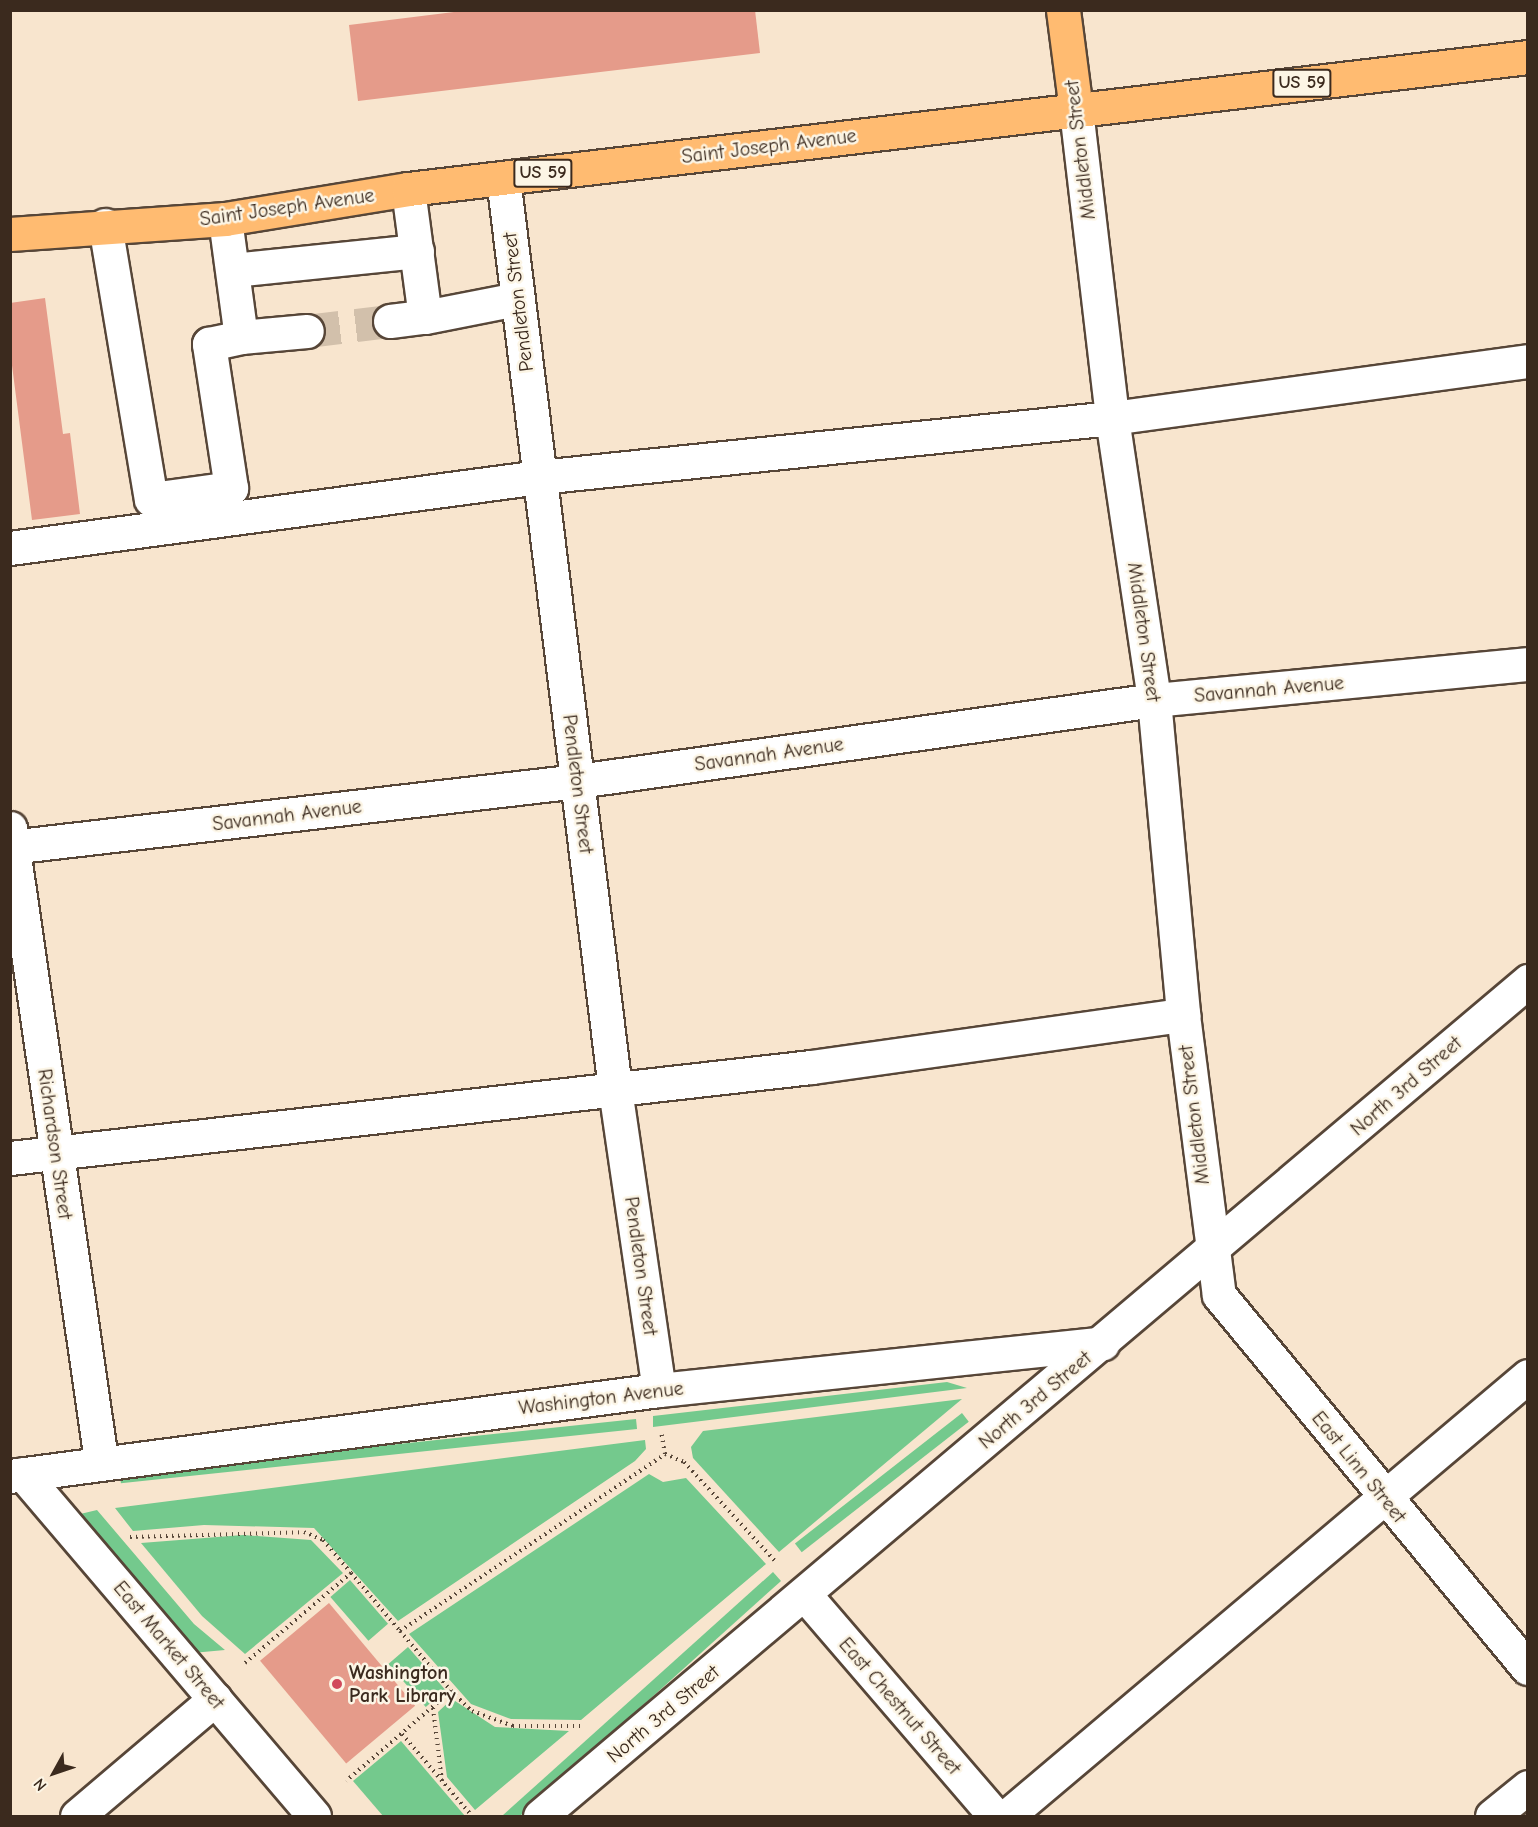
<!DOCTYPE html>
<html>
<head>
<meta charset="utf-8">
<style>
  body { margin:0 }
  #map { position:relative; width:1538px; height:1827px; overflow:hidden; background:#f8e5ce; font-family:"Comic Neue",sans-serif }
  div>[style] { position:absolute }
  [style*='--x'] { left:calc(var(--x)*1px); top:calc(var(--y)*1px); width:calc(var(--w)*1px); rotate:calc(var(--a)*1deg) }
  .green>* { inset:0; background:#74c98d; transform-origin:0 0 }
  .building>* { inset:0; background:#e59b8a; transform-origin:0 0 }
  .minor-tunnel>* { height:33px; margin-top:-16.5px; transform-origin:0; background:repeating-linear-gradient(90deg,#d2c0ab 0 33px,transparent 0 49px) }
  .path>* { height:4px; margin-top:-2px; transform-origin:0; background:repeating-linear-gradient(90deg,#574638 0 1.5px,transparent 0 6px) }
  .roads { filter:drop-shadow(2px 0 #574638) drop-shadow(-2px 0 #574638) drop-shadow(0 2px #574638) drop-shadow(0 -2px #574638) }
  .minor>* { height:33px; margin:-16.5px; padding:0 16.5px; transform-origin:16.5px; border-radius:16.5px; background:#fff }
  .major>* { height:33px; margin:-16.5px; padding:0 16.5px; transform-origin:16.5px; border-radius:16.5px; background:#ffbb71 }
  .dots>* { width:16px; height:16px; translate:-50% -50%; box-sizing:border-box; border:3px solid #fcf5e5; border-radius:50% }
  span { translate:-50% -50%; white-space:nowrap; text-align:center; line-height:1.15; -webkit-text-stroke:5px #fcf5e5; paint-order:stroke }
  .shield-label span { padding:2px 4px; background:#fcf5e5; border:2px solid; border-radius:4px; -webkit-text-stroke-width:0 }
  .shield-label { font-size:18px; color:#3b2a1e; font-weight:700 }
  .street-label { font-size:20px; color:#3b2a1e }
  .poi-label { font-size:20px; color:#3b2a1e; font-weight:700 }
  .left { translate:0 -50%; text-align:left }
  .frame { position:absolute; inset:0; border:12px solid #3b2a1e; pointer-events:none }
  .north { position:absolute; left:24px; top:1743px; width:60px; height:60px; -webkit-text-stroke:4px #fcf5e5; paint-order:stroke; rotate:230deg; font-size:16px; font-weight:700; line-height:24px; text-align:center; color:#3b2a1e }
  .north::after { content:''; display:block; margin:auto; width:21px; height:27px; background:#3b2a1e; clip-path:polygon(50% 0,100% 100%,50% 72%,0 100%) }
</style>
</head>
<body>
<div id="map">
  <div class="green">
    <i style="clip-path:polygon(947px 1382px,967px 1388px,653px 1427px,653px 1416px)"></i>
    <i style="clip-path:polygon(962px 1399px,779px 1552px,693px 1458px,691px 1447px,703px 1431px)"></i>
    <i style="left:962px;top:1413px;width:11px;height:212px;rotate:52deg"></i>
    <i style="left:636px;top:1419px;width:10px;height:519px;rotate:84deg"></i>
    <i style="clip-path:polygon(645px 1440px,646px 1449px,635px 1461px,398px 1621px,314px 1528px,204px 1525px,133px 1531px,115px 1508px)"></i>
    <i style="clip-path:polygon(649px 1474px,663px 1482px,686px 1478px,766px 1564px,581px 1720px,511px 1719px,471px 1704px,409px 1634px)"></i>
    <i style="clip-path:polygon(97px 1510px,194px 1624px,225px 1650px,192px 1653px,76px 1515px)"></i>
    <i style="clip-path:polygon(243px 1535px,311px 1540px,343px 1573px,245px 1654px,202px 1616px,141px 1543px)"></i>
    <i style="left:773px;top:1572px;width:12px;height:377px;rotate:48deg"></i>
    <i style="left:350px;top:1580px;width:58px;height:26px;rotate:49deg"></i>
    <i style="left:408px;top:1647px;width:57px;height:26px;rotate:49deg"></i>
    <i style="clip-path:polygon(452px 1699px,495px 1727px,569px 1731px,475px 1810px,447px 1777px,438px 1712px)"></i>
    <i style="clip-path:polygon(401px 1741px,465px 1816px,383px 1816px,353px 1781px)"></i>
  </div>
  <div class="building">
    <i style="clip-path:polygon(470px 10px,755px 10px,760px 53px,358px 101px,349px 25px)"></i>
    <i style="clip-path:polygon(45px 298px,63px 434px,70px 433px,80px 514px,32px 520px,10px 350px,10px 303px)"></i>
    <i style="left:329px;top:1603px;width:134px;height:90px;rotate:50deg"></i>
  </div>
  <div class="minor-tunnel">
    <i style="--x:307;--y:331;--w:84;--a:-6.9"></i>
  </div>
  <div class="path">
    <i style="--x:665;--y:1454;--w:21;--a:23"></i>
    <i style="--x:684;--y:1462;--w:136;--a:47.4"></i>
    <i style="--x:130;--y:1537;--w:174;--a:-1.6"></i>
    <i style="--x:304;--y:1532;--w:21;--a:23"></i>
    <i style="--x:323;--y:1540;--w:43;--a:49.7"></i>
    <i style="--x:400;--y:1631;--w:319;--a:-33.7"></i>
    <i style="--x:665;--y:1454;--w:23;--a:-100"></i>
    <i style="--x:245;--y:1663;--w:139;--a:-40.3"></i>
    <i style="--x:351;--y:1573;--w:76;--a:49.8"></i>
    <i style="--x:400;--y:1631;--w:79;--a:49.6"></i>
    <i style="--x:451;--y:1691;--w:138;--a:139.4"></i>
    <i style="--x:451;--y:1691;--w:29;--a:44"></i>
    <i style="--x:472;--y:1711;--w:44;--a:20.1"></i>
    <i style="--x:513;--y:1726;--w:68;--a:0"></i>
    <i style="--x:433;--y:1708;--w:74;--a:83"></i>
    <i style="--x:402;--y:1734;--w:108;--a:49.5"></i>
  </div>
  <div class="roads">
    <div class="minor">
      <i style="--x:1076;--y:110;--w:310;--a:83.3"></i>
      <i style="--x:1112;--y:418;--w:285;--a:81.5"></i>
      <i style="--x:1154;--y:700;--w:316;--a:84.7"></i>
      <i style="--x:1183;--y:1015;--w:282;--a:82.7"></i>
      <i style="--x:1219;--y:1295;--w:484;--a:50.4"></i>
      <i style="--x:503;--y:178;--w:918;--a:82.99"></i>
      <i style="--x:615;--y:1089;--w:304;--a:81.7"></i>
      <i style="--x:225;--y:219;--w:119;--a:82.3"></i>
      <i style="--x:241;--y:337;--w:66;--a:-5.2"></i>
      <i style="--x:105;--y:225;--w:278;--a:80.5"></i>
      <i style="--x:151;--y:499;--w:81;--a:-7.8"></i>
      <i style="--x:231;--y:488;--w:146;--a:-98.7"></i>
      <i style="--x:209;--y:344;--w:33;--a:-12"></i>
      <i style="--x:233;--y:270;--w:185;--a:-5.9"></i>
      <i style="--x:425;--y:317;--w:94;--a:-11.1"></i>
      <i style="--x:390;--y:321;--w:35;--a:-7"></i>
      <i style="--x:425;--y:317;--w:129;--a:-97.6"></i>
      <i style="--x:10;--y:548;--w:534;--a:-7.64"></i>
      <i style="--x:539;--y:477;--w:576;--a:-5.88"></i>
      <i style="--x:1112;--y:418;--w:420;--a:-7.8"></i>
      <i style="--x:10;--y:828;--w:639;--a:81.81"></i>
      <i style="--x:10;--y:847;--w:572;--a:-6.63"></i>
      <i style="--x:578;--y:781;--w:582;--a:-8"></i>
      <i style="--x:1154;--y:700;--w:376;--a:-5.5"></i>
      <i style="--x:10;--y:1158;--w:806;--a:-6.48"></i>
      <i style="--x:811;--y:1067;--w:376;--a:-8"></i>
      <i style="--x:23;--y:1474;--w:449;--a:49.6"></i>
      <i style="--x:10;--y:1476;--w:655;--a:-7.55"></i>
      <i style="--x:659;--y:1390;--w:446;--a:-6"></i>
      <i style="--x:805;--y:1595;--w:291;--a:49.3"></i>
      <i style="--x:77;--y:1816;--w:181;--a:-40.3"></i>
      <i style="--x:540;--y:1816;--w:1294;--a:-40.2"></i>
      <i style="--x:1007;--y:1816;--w:682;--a:-40.18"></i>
      <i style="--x:1492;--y:1816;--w:46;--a:-38.9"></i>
    </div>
    <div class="major">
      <i style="--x:1063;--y:10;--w:101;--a:82.6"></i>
      <i style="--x:10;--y:234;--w:216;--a:-4"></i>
      <i style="--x:225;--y:219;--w:185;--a:-9.3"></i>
      <i style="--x:408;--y:189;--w:1128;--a:-6.72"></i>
    </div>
  </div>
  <div class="dots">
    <i style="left:337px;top:1684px;background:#d1495b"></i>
  </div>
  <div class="shield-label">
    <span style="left:1302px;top:83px">US 59</span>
    <span style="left:543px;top:173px">US 59</span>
  </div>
  <div class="street-label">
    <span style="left:769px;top:146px;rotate:-7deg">Saint Joseph Avenue</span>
    <span style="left:1080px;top:150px;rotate:-97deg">Middleton Street</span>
    <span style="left:287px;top:207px;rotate:-8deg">Saint Joseph Avenue</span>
    <span style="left:518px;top:302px;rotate:-97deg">Pendleton Street</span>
    <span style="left:1144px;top:632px;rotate:82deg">Middleton Street</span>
    <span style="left:1269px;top:689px;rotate:-5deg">Savannah Avenue</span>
    <span style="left:769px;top:754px;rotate:-8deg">Savannah Avenue</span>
    <span style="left:578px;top:784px;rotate:83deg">Pendleton Street</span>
    <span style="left:287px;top:815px;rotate:-7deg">Savannah Avenue</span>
    <span style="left:1406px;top:1086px;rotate:-41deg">North 3rd Street</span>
    <span style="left:1194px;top:1115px;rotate:-97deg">Middleton Street</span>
    <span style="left:55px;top:1144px;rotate:82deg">Richardson Street</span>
    <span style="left:641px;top:1266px;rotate:82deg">Pendleton Street</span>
    <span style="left:601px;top:1398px;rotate:-7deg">Washington Avenue</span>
    <span style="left:1035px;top:1400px;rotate:-40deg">North 3rd Street</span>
    <span style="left:1359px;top:1467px;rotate:51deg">East Linn Street</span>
    <span style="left:169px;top:1645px;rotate:50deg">East Market Street</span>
    <span style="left:900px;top:1706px;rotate:49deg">East Chestnut Street</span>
    <span style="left:663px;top:1714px;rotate:-40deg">North 3rd Street</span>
  </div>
  <div class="poi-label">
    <span class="left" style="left:349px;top:1684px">Washington<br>Park Library</span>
  </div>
  <div class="frame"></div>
  <div class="north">N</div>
</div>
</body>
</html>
